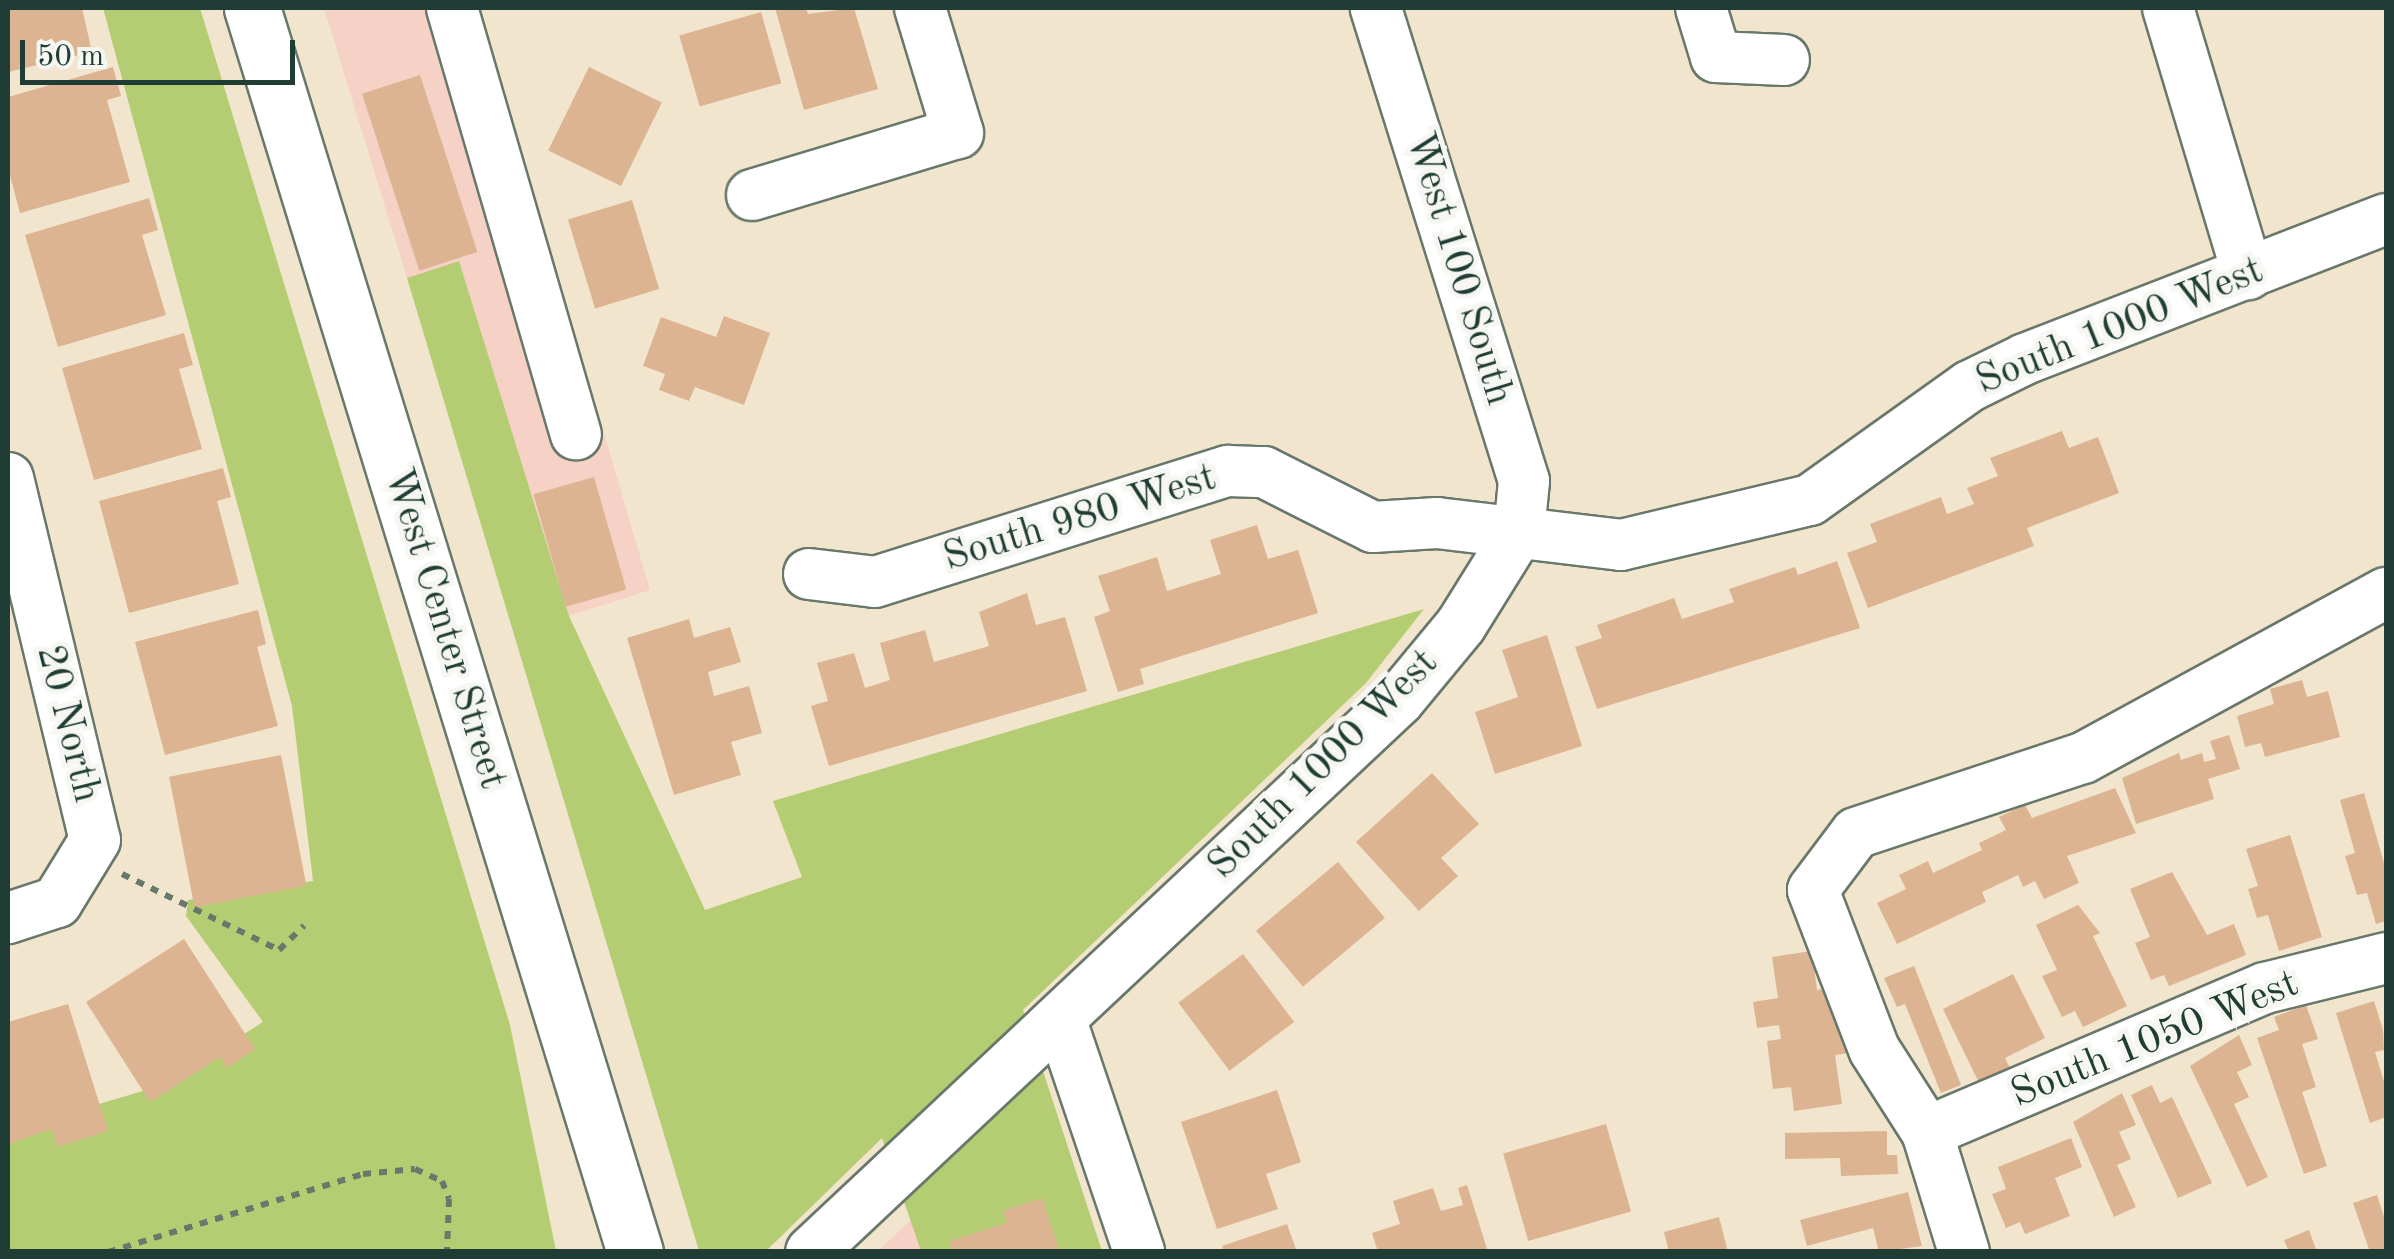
<!DOCTYPE html>
<html>
<head>
<meta charset="utf-8">
<style>
  body { margin:0 }
  #map { position:relative; width:2394px; height:1259px; overflow:hidden; background:#f1e5cd; font-family:"Old Standard TT",serif }
  div>[style] { position:absolute }
  [style*='--x'] { left:calc(var(--x)*1px); top:calc(var(--y)*1px); width:calc(var(--w)*1px); rotate:calc(var(--a)*1deg) }
  .built>* { inset:0; background:#f6d1c6 }
  .green>* { inset:0; background:#b5cd72 }
  .building>* { inset:0; background:#ddb492; transform-origin:0 0 }
  .path>* { height:6px; margin-top:-3px; transform-origin:0; background:repeating-linear-gradient(90deg,#68786a 0 8px,transparent 0 16px) }
  .roads { filter:drop-shadow(2px 0 #68786a) drop-shadow(-2px 0 #68786a) drop-shadow(0 2px #68786a) drop-shadow(0 -2px #68786a) }
  .minor>* { height:50px; margin:-25px; padding:0 25px; transform-origin:25px; border-radius:25px; background:#fff }
  .major>* { height:55px; margin:-27.5px; padding:0 27.5px; transform-origin:27.5px; border-radius:27.5px; background:#fff }
  span { translate:-50% -50%; white-space:nowrap; text-align:center; line-height:1.15; -webkit-text-stroke:10px #f6f6f2; paint-order:stroke }
  .street-label { font-size:40px; color:#1f3d34 }
  .frame { position:absolute; inset:0; border:10px solid #1f3d34; pointer-events:none }
  .scale { position:absolute; left:20px; top:40px; width:275px; height:45px; box-sizing:border-box; border:5px solid #1f3d34; border-top:0; padding-left:12px; font-size:30px; line-height:35px; white-space:nowrap; color:#1f3d34; -webkit-text-stroke:8px #f6f6f2; paint-order:stroke }
</style>
</head>
<body>
<div id="map">
  <div class="built">
    <i style="clip-path:polygon(324px 8px,479px 8px,650px 590px,569px 616px,459px 262px,407px 278px)"></i>
    <i style="clip-path:polygon(911px 1220px,921px 1251px,878px 1251px)"></i>
  </div>
  <div class="green">
    <i style="clip-path:polygon(103px 8px,200px 8px,510px 1025px,556px 1251px,8px 1252px,8px 1131px,163px 1085px,263px 1022px,186px 916px,188px 900px,313px 881px,292px 706px)"></i>
    <i style="clip-path:polygon(459px 261px,569px 616px,705px 910px,802px 877px,773px 801px,1424px 609px,1366px 683px,1023px 1010px,1102px 1251px,921px 1251px,882px 1138px,766px 1251px,699px 1251px,407px 278px)"></i>
  </div>
  <div class="building">
    <i style="clip-path:polygon(8px 8px,82px 8px,92px 52px,8px 72px)"></i>
    <i style="clip-path:polygon(775px 8px,806px 8px,808px 14px,854px 8px,878px 89px,804px 110px)"></i>
    <i style="left:761px;top:12px;width:74px;height:85px;rotate:74deg"></i>
    <i style="clip-path:polygon(113px 67px,121px 96px,107px 100px,130px 182px,20px 213px,8px 168px,8px 97px)"></i>
    <i style="left:589px;top:67px;width:81px;height:93px;rotate:26deg"></i>
    <i style="left:420px;top:75px;width:186px;height:61px;rotate:72deg"></i>
    <i style="clip-path:polygon(149px 198px,158px 230px,142px 235px,166px 315px,58px 347px,25px 235px)"></i>
    <i style="left:632px;top:200px;width:93px;height:67px;rotate:73deg"></i>
    <i style="clip-path:polygon(724px 316px,770px 333px,744px 405px,695px 387px,689px 401px,659px 390px,665px 374px,643px 366px,661px 317px,716px 337px)"></i>
    <i style="clip-path:polygon(184px 333px,193px 365px,179px 369px,202px 449px,94px 480px,62px 368px)"></i>
    <i style="clip-path:polygon(2062px 431px,2069px 448px,2098px 437px,2119px 493px,2027px 528px,2034px 546px,1868px 608px,1847px 553px,1877px 542px,1870px 524px,1941px 497px,1947px 514px,1974px 504px,1967px 488px,1998px 476px,1990px 458px)"></i>
    <i style="clip-path:polygon(223px 468px,231px 497px,217px 501px,239px 584px,129px 613px,99px 501px)"></i>
    <i style="left:594px;top:477px;width:117px;height:63px;rotate:74deg"></i>
    <i style="clip-path:polygon(1257px 525px,1268px 559px,1298px 550px,1318px 613px,1140px 669px,1144px 684px,1118px 692px,1094px 617px,1110px 611px,1098px 576px,1157px 557px,1167px 591px,1221px 574px,1210px 540px)"></i>
    <i style="clip-path:polygon(1837px 561px,1860px 628px,1597px 709px,1575px 647px,1602px 638px,1597px 625px,1674px 598px,1682px 619px,1734px 602px,1729px 589px,1795px 567px,1798px 575px)"></i>
    <i style="clip-path:polygon(1027px 593px,1036px 625px,1065px 617px,1087px 691px,829px 766px,811px 706px,828px 701px,817px 663px,854px 653px,865px 688px,890px 680px,880px 643px,925px 630px,934px 662px,989px 646px,979px 612px)"></i>
    <i style="clip-path:polygon(258px 610px,266px 644px,257px 647px,278px 726px,165px 755px,135px 642px)"></i>
    <i style="clip-path:polygon(689px 619px,694px 638px,730px 627px,741px 662px,708px 672px,714px 696px,749px 686px,762px 733px,731px 742px,741px 775px,674px 795px,627px 638px)"></i>
    <i style="clip-path:polygon(1547px 635px,1582px 746px,1495px 774px,1475px 712px,1518px 697px,1502px 650px)"></i>
    <i style="clip-path:polygon(2302px 680px,2307px 697px,2328px 691px,2340px 737px,2265px 757px,2261px 743px,2245px 747px,2237px 716px,2274px 704px,2270px 689px)"></i>
    <i style="clip-path:polygon(2229px 735px,2240px 769px,2208px 779px,2214px 799px,2136px 824px,2122px 778px,2179px 753px,2181px 760px,2202px 753px,2204px 762px,2216px 759px,2210px 741px)"></i>
    <i style="left:281px;top:755px;width:133px;height:114px;rotate:79deg"></i>
    <i style="clip-path:polygon(1432px 773px,1479px 824px,1441px 858px,1458px 876px,1419px 911px,1356px 842px)"></i>
    <i style="clip-path:polygon(2115px 788px,2136px 833px,2067px 856px,2079px 883px,2044px 899px,2035px 881px,2023px 887px,2018px 875px,1982px 892px,1986px 902px,1897px 944px,1877px 903px,1906px 889px,1899px 875px,1928px 861px,1933px 873px,1982px 850px,1979px 843px,2006px 830px,1999px 817px,2025px 805px,2032px 818px)"></i>
    <i style="clip-path:polygon(2364px 793px,2386px 870px,2386px 921px,2376px 924px,2367px 893px,2357px 895px,2345px 856px,2355px 853px,2340px 800px)"></i>
    <i style="clip-path:polygon(2290px 835px,2322px 937px,2279px 951px,2268px 915px,2257px 918px,2248px 889px,2258px 886px,2246px 849px)"></i>
    <i style="left:1338px;top:862px;width:73px;height:107px;rotate:50deg"></i>
    <i style="clip-path:polygon(2172px 872px,2207px 935px,2234px 924px,2246px 955px,2169px 986px,2164px 975px,2151px 980px,2135px 943px,2150px 937px,2130px 889px)"></i>
    <i style="clip-path:polygon(2078px 905px,2100px 933px,2093px 936px,2127px 1006px,2083px 1027px,2075px 1011px,2062px 1017px,2042px 976px,2057px 970px,2036px 925px)"></i>
    <i style="clip-path:polygon(184px 939px,255px 1049px,227px 1068px,220px 1057px,150px 1102px,86px 1002px)"></i>
    <i style="clip-path:polygon(1812px 951px,1817px 990px,1831px 988px,1843px 1009px,1849px 1053px,1835px 1055px,1842px 1104px,1794px 1111px,1791px 1087px,1773px 1089px,1767px 1041px,1781px 1039px,1779px 1025px,1757px 1028px,1753px 1002px,1778px 998px,1772px 957px)"></i>
    <i style="left:1243px;top:954px;width:85px;height:81px;rotate:53deg"></i>
    <i style="clip-path:polygon(1914px 966px,1961px 1085px,1941px 1093px,1905px 1004px,1897px 1007px,1884px 978px)"></i>
    <i style="clip-path:polygon(2013px 974px,2045px 1038px,2005px 1058px,2014px 1076px,1983px 1091px,1943px 1009px)"></i>
    <i style="clip-path:polygon(2374px 1001px,2383px 1030px,2384px 1050px,2375px 1052px,2386px 1088px,2386px 1117px,2370px 1123px,2336px 1013px)"></i>
    <i style="clip-path:polygon(68px 1004px,108px 1131px,57px 1147px,52px 1129px,8px 1144px,8px 1022px)"></i>
    <i style="clip-path:polygon(2306px 1005px,2318px 1039px,2302px 1044px,2316px 1087px,2302px 1092px,2327px 1166px,2304px 1174px,2257px 1038px,2279px 1030px,2274px 1017px)"></i>
    <i style="clip-path:polygon(2239px 1035px,2252px 1065px,2237px 1072px,2249px 1097px,2234px 1104px,2268px 1177px,2247px 1187px,2190px 1066px)"></i>
    <i style="clip-path:polygon(2152px 1085px,2160px 1103px,2172px 1097px,2212px 1183px,2178px 1198px,2131px 1095px)"></i>
    <i style="clip-path:polygon(1277px 1090px,1301px 1162px,1266px 1174px,1278px 1209px,1217px 1229px,1181px 1122px)"></i>
    <i style="clip-path:polygon(2122px 1093px,2136px 1125px,2119px 1132px,2131px 1159px,2117px 1165px,2136px 1207px,2114px 1217px,2073px 1122px)"></i>
    <i style="left:1606px;top:1124px;width:91px;height:107px;rotate:74deg"></i>
    <i style="clip-path:polygon(1887px 1131px,1887px 1155px,1897px 1155px,1898px 1174px,1841px 1176px,1840px 1158px,1785px 1159px,1785px 1133px)"></i>
    <i style="clip-path:polygon(2071px 1138px,2082px 1167px,2055px 1178px,2070px 1216px,2025px 1234px,2020px 1222px,2006px 1228px,1992px 1194px,2006px 1189px,1998px 1167px)"></i>
    <i style="clip-path:polygon(1467px 1185px,1488px 1252px,1378px 1252px,1372px 1233px,1400px 1224px,1393px 1201px,1433px 1188px,1441px 1211px,1463px 1205px,1458px 1188px)"></i>
    <i style="clip-path:polygon(1908px 1192px,1922px 1246px,1879px 1252px,1873px 1228px,1807px 1246px,1800px 1220px)"></i>
    <i style="clip-path:polygon(2377px 1195px,2386px 1223px,2386px 1252px,2370px 1252px,2353px 1203px)"></i>
    <i style="clip-path:polygon(1042px 1198px,1060px 1252px,953px 1252px,949px 1241px,1007px 1223px,1003px 1211px)"></i>
    <i style="clip-path:polygon(1719px 1217px,1728px 1252px,1669px 1252px,1664px 1232px)"></i>
    <i style="clip-path:polygon(1287px 1224px,1297px 1252px,1224px 1252px,1222px 1246px)"></i>
    <i style="clip-path:polygon(2309px 1230px,2317px 1252px,2289px 1252px,2284px 1240px)"></i>
  </div>
  <div class="path">
    <i style="--x:122;--y:874;--w:174;--a:25.8"></i>
    <i style="--x:279;--y:950;--w:35;--a:-44"></i>
    <i style="--x:108;--y:1252;--w:267;--a:-17"></i>
    <i style="--x:363;--y:1174;--w:52;--a:-5.5"></i>
    <i style="--x:415;--y:1169;--w:30;--a:24"></i>
    <i style="--x:442;--y:1181;--w:19;--a:69"></i>
    <i style="--x:449;--y:1199;--w:53;--a:92.2"></i>
  </div>
  <div class="roads">
    <div class="minor">
      <i style="--x:452;--y:8;--w:444;--a:73.8"></i>
      <i style="--x:1701;--y:8;--w:51;--a:73"></i>
      <i style="--x:1716;--y:57;--w:68;--a:2.5"></i>
      <i style="--x:2168;--y:8;--w:278;--a:73.3"></i>
      <i style="--x:752;--y:195;--w:215;--a:-16.8"></i>
      <i style="--x:958;--y:133;--w:131;--a:-106.9"></i>
      <i style="--x:8;--y:478;--w:372;--a:76.5"></i>
      <i style="--x:95;--y:840;--w:73;--a:121.5"></i>
      <i style="--x:57;--y:902;--w:52;--a:161.9"></i>
      <i style="--x:809;--y:574;--w:66;--a:6.9"></i>
      <i style="--x:875;--y:582;--w:370;--a:-17.5"></i>
      <i style="--x:1228;--y:471;--w:36;--a:2"></i>
      <i style="--x:1264;--y:472;--w:122;--a:26.8"></i>
      <i style="--x:1373;--y:527;--w:64;--a:-3.6"></i>
      <i style="--x:1437;--y:523;--w:185;--a:6.8"></i>
      <i style="--x:1621;--y:545;--w:194;--a:-13.4"></i>
      <i style="--x:1810;--y:500;--w:196;--a:-35.5"></i>
      <i style="--x:1970;--y:386;--w:61;--a:-26.1"></i>
      <i style="--x:2025;--y:359;--w:387;--a:-21.2"></i>
      <i style="--x:1061;--y:1021;--w:244;--a:71.3"></i>
      <i style="--x:1927;--y:1132;--w:367;--a:-23.1"></i>
      <i style="--x:2265;--y:988;--w:125;--a:-13.9"></i>
      <i style="--x:811;--y:1252;--w:807;--a:-43.19"></i>
      <i style="--x:1399;--y:700;--w:97;--a:-50.4"></i>
      <i style="--x:1461;--y:625;--w:110;--a:-58.1"></i>
      <i style="--x:1519;--y:532;--w:51;--a:-84.4"></i>
      <i style="--x:1524;--y:481;--w:496;--a:-107.4"></i>
      <i style="--x:1964;--y:1252;--w:126;--a:-107.1"></i>
      <i style="--x:1927;--y:1132;--w:98;--a:-122.6"></i>
      <i style="--x:1874;--y:1049;--w:170;--a:-111"></i>
      <i style="--x:1813;--y:890;--w:71;--a:-53"></i>
      <i style="--x:1856;--y:833;--w:239;--a:-18.3"></i>
      <i style="--x:2083;--y:758;--w:345;--a:-28.6"></i>
    </div>
    <div class="major">
      <i style="--x:252;--y:8;--w:1302;--a:72.89"></i>
    </div>
  </div>
  <div class="street-label">
    <span style="left:1458px;top:269px;rotate:73deg">West 100 South</span>
    <span style="left:2120px;top:327px;rotate:-22deg">South 1000 West</span>
    <span style="left:1080px;top:519px;rotate:-17deg">South 980 West</span>
    <span style="left:444px;top:629px;rotate:73deg">West Center Street</span>
    <span style="left:67px;top:724px;rotate:76deg">20 North</span>
    <span style="left:1324px;top:765px;rotate:-45deg">South 1000 West</span>
    <span style="left:2155px;top:1040px;rotate:-22deg">South 1050 West</span>
  </div>
  <div class="frame"></div>
  <div class="scale">50 m</div>
</div>
</body>
</html>
